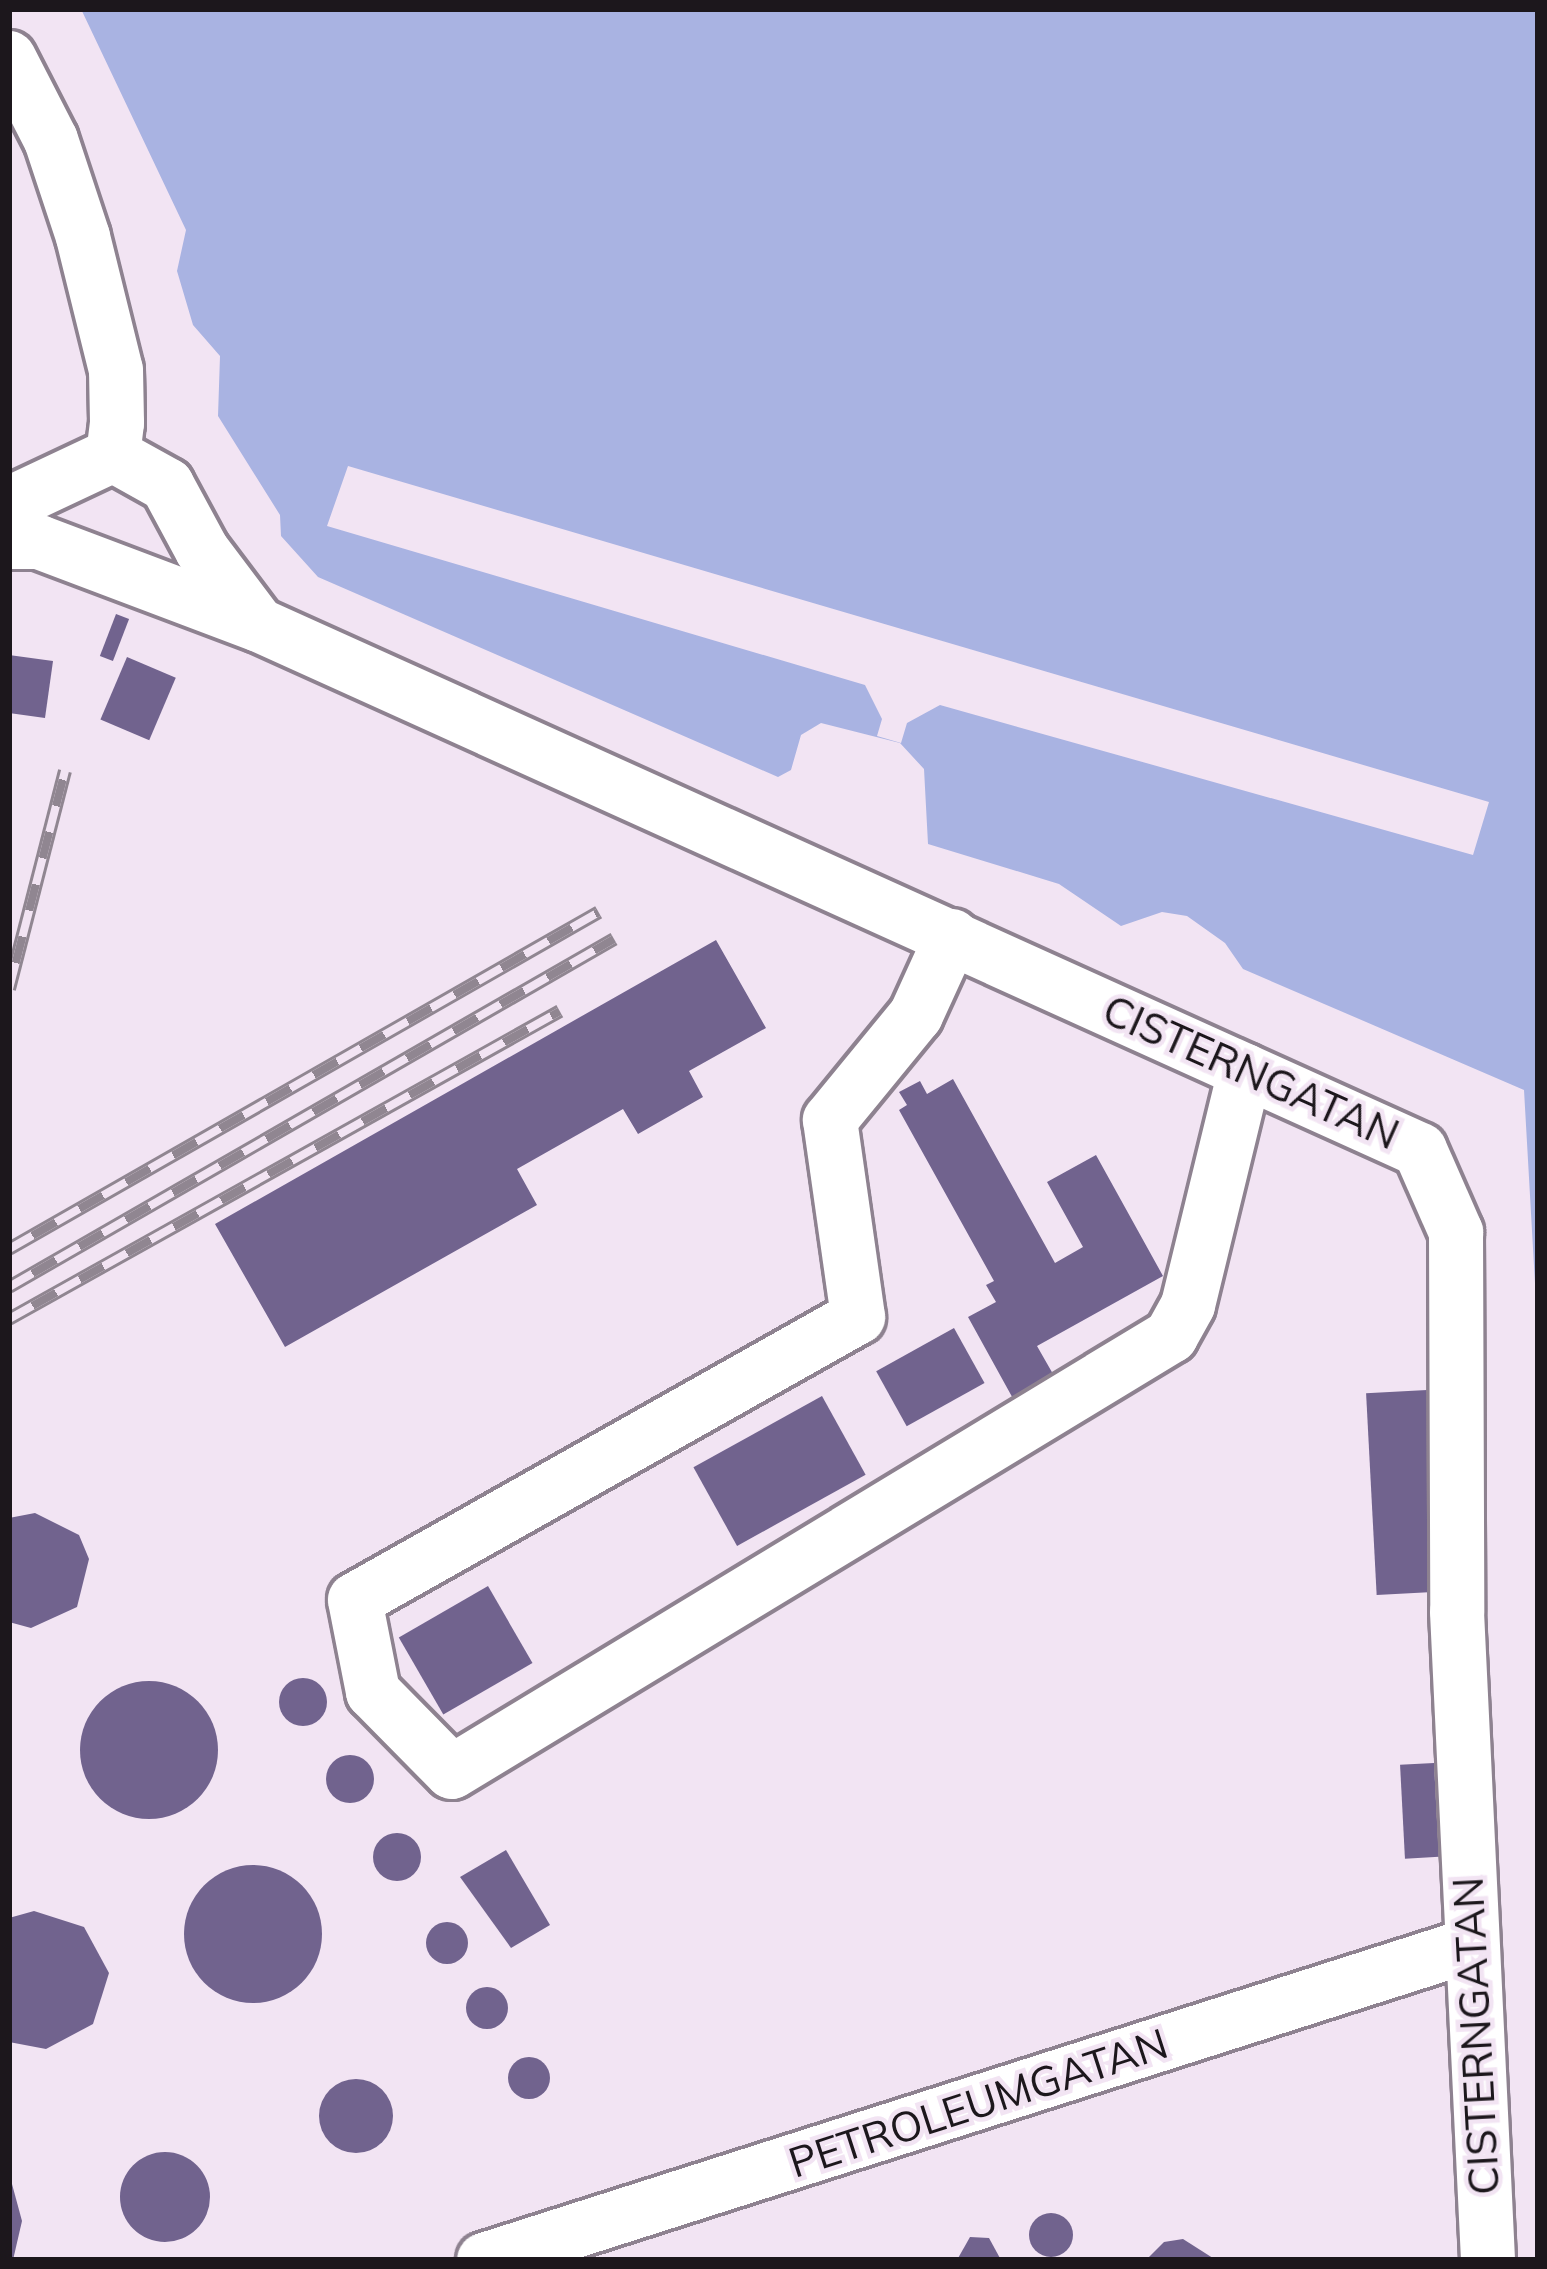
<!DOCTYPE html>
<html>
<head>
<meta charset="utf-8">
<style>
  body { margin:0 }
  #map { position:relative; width:1547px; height:2269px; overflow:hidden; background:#f2e4f3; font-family:Mulish,sans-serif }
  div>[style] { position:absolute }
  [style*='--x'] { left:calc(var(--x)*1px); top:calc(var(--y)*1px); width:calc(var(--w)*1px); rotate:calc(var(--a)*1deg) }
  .water>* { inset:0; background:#a9b3e2 }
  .pier>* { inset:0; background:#f2e4f3 }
  .building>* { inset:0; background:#71638e; transform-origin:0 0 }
  .round { border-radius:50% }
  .roads { filter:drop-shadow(3px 0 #8e8290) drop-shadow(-3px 0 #8e8290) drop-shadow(0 3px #8e8290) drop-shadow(0 -3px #8e8290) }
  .minor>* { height:54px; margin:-27px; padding:0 27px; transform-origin:27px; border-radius:27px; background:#fff }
  .rail>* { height:14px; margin-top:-7px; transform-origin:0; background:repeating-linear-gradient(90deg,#f2e4f3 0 27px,#908691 0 54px); box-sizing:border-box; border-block:3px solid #908691 }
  span { translate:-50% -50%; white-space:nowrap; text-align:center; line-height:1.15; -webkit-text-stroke:9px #f2e4f3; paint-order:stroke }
  .street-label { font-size:42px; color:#1c171c }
  .frame { position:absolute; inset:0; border:12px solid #1c171c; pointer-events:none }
</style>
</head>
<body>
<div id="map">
  <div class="water">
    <i style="clip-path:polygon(81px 9px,1538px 9px,1538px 1336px,1524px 1090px,1243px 969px,1225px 943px,1187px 916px,1162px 912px,1121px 926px,1059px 884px,928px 844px,924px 769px,900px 743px,821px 723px,801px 735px,791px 770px,778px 777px,318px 577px,281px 536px,280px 515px,218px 416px,220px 356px,193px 325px,177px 271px,186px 230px)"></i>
  </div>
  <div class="pier">
    <i style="clip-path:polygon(348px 466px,1489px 802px,1473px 855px,940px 705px,907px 723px,901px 743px,877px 736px,882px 719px,865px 685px,327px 526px)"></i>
  </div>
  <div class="building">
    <i style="left:116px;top:614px;width:14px;height:45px;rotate:21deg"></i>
    <i style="clip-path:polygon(9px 655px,53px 661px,45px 718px,9px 713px)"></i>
    <i style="left:127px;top:657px;width:53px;height:68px;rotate:23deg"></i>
    <i style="clip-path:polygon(716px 940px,766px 1028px,689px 1071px,703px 1097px,638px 1134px,623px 1109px,517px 1169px,537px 1205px,285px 1347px,215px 1224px)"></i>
    <i style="clip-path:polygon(953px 1079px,1055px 1263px,1083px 1247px,1047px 1182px,1096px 1155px,1163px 1276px,1037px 1346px,1057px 1381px,1016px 1404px,968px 1317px,996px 1302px,986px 1285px,994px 1281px,899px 1110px,907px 1105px,899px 1092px,920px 1081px,927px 1094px)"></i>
    <i style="left:954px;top:1328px;width:63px;height:89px;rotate:61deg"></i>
    <i style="left:1427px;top:1390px;width:202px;height:61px;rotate:87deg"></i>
    <i style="left:822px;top:1396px;width:90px;height:147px;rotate:61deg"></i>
    <i style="clip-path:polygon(35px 1513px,79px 1535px,89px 1559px,77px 1607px,31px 1628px,9px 1622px,9px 1518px)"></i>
    <i style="left:488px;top:1586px;width:89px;height:103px;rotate:60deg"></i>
    <i class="round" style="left:279px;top:1678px;width:48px;height:48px"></i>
    <i class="round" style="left:80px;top:1681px;width:138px;height:138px"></i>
    <i class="round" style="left:326px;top:1755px;width:48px;height:48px"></i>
    <i style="left:1434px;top:1763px;width:94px;height:34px;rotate:87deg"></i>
    <i class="round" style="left:373px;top:1833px;width:48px;height:48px"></i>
    <i style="clip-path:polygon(506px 1850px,550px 1925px,511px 1948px,460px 1877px)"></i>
    <i class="round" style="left:184px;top:1865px;width:138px;height:138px"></i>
    <i style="clip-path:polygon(34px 1911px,84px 1927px,109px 1973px,93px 2024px,46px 2049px,9px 2042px,9px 1918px)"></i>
    <i class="round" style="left:426px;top:1922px;width:42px;height:42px"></i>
    <i class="round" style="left:466px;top:1987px;width:42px;height:42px"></i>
    <i class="round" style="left:508px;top:2057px;width:42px;height:42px"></i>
    <i class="round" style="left:319px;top:2079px;width:74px;height:74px"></i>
    <i class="round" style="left:120px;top:2152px;width:90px;height:90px"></i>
    <i style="clip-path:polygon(9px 2173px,22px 2221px,13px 2260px,9px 2260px)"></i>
    <i class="round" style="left:1029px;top:2213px;width:44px;height:44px"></i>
    <i style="clip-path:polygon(970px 2237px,989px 2238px,1001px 2260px,957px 2260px)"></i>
    <i style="clip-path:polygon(1183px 2239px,1216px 2260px,1146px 2260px,1164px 2242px)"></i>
  </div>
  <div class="roads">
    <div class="minor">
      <i style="--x:9;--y:58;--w:92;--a:62.9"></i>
      <i style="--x:51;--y:140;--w:102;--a:71.7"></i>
      <i style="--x:83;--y:237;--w:137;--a:76.1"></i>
      <i style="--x:116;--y:370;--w:53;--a:88.9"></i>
      <i style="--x:117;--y:423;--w:32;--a:97"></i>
      <i style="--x:113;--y:455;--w:115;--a:154.8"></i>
      <i style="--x:113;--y:455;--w:62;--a:29.1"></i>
      <i style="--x:167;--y:485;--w:74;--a:61.7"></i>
      <i style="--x:202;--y:550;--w:91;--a:53"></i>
      <i style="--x:9;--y:542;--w:30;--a:0"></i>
      <i style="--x:39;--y:542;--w:235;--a:20.7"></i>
      <i style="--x:259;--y:625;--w:1274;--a:24.33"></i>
      <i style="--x:1420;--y:1150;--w:90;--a:66.3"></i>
      <i style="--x:1456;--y:1232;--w:380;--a:89.8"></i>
      <i style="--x:1457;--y:1612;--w:649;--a:87.26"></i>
      <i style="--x:952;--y:936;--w:87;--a:114.5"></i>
      <i style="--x:916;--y:1015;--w:136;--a:129.3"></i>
      <i style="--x:830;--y:1120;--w:199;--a:81.9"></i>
      <i style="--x:858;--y:1317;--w:577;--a:150.64"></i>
      <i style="--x:355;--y:1600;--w:94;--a:78.9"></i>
      <i style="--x:373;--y:1692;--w:112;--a:45.4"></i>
      <i style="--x:452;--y:1772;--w:841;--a:-31.23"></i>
      <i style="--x:1171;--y:1336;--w:35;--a:-61"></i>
      <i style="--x:1188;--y:1305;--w:241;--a:-76.3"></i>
      <i style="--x:484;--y:2260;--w:1036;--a:-17.7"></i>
    </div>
  </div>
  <div class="rail">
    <i style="--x:9;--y:989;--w:225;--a:-75.6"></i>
    <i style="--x:9;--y:1249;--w:679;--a:-29.73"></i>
    <i style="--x:9;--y:1287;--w:698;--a:-29.91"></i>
    <i style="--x:9;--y:1319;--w:631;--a:-29.2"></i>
  </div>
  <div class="street-label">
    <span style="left:1251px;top:1072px;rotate:24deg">CISTERNGATAN</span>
    <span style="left:1476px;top:2036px;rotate:-93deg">CISTERNGATAN</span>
    <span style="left:978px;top:2103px;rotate:-18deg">PETROLEUMGATAN</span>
  </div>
  <div class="frame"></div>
</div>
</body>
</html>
